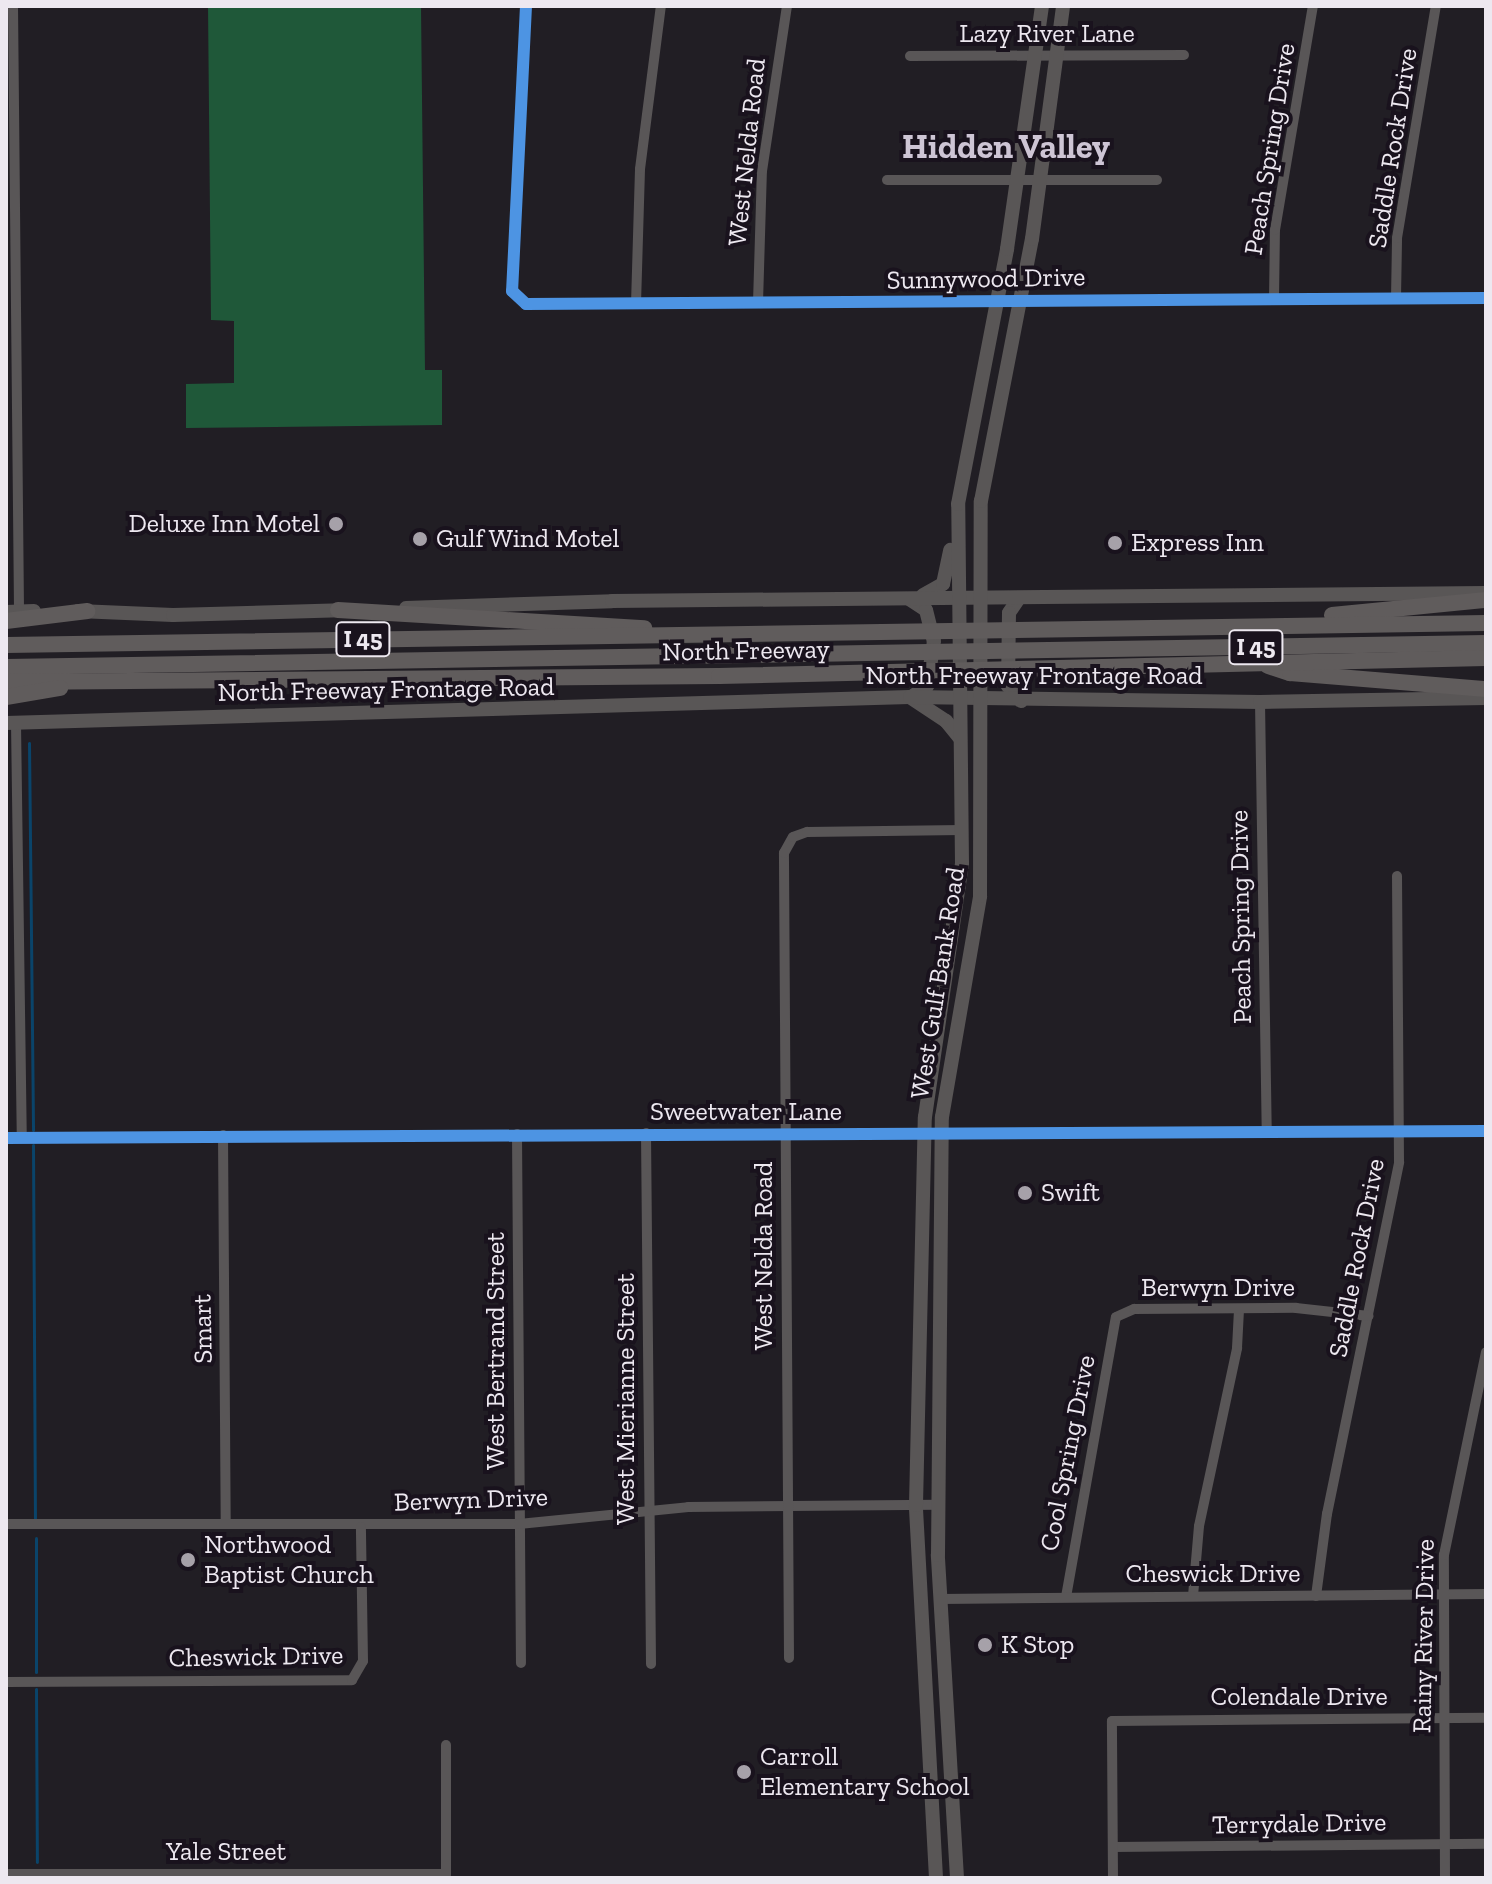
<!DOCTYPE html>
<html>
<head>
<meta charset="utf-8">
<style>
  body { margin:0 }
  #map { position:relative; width:1492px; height:1884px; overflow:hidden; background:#211e24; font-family:"Zilla Slab",serif }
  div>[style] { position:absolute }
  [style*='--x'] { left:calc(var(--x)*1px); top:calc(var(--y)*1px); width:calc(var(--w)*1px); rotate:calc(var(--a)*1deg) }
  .forest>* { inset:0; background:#1f5839 }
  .stream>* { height:3px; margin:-1.5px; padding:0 1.5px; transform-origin:1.5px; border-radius:1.5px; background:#0a446a }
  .minor>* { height:10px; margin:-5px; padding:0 5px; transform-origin:5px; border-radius:5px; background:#595657 }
  .major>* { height:14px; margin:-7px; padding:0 7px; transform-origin:7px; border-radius:7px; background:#595656 }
  .highway>* { height:16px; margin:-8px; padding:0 8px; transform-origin:8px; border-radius:8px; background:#605c5c }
  .cycleway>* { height:12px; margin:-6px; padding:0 6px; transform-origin:6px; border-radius:6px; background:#4d94e3 }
  .dots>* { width:22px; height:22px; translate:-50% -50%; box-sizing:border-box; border:4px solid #19121d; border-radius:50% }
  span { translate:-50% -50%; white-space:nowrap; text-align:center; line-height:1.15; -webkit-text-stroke:8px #19121d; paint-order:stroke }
  .shield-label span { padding:2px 6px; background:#19121d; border:2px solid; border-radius:6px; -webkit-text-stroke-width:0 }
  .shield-label { font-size:24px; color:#ede8f0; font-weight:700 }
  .street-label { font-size:26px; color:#ede8f0 }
  .poi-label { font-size:26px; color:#ede8f0 }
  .right { translate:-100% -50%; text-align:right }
  .left { translate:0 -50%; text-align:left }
  .district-label { font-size:34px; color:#cec5d5; font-weight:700 }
  .frame { position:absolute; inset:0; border:8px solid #ede8f0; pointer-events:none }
</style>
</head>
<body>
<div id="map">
  <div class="forest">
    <i style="clip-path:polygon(208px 6px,421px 6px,425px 370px,442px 370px,442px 425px,186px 428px,186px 384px,234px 383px,234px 321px,211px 320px)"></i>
  </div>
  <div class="stream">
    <i style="--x:29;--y:743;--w:387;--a:89.4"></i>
    <i style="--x:33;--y:1145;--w:375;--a:89.7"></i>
    <i style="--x:36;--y:1538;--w:134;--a:90"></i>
    <i style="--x:36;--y:1689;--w:173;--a:89.7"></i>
  </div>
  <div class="minor">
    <i style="--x:13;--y:6;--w:606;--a:89.43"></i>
    <i style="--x:526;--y:6;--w:285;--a:92.8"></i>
    <i style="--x:512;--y:291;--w:19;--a:43"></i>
    <i style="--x:526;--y:304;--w:960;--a:-0.36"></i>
    <i style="--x:910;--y:56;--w:274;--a:-0.2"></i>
    <i style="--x:887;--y:180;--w:270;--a:0"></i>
    <i style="--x:1396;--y:298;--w:60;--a:-89"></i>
    <i style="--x:1397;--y:238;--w:235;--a:-80.5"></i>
    <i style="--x:1274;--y:299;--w:69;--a:-89.2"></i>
    <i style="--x:1275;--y:230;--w:227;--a:-80.4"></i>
    <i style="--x:758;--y:303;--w:132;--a:-88.3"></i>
    <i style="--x:762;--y:171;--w:167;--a:-81.4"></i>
    <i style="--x:636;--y:304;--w:135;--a:-88.3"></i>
    <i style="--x:640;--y:169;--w:164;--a:-82.7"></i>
    <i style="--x:1260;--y:702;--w:430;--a:89.1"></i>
    <i style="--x:16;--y:723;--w:415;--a:89.2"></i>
    <i style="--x:646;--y:1133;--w:531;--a:89.46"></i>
    <i style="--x:517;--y:1134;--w:529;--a:89.57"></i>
    <i style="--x:223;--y:1135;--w:388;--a:89.6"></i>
    <i style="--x:6;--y:1138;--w:1480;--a:-0.27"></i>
    <i style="--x:6;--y:1524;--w:513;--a:0"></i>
    <i style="--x:519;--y:1524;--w:170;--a:-5.7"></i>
    <i style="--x:688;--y:1507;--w:249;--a:-0.5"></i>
    <i style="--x:1193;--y:1596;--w:70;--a:-85.1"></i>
    <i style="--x:1199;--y:1526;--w:182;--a:-77.9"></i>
    <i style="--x:1237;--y:1348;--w:39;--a:-87"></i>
    <i style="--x:1316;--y:1596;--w:83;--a:-82.4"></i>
    <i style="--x:1327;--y:1514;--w:359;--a:-78.4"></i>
    <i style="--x:1399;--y:1162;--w:286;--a:-90.4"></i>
    <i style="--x:1066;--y:1597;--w:284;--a:-79.9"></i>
    <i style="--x:1116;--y:1317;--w:20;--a:-24"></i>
    <i style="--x:1134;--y:1309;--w:162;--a:-0.4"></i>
    <i style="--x:1296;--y:1308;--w:73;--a:6.3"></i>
    <i style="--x:940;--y:1599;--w:546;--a:-0.52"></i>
    <i style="--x:789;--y:1658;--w:805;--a:-90.36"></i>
    <i style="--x:784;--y:853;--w:18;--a:-61"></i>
    <i style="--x:793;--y:837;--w:15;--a:-20"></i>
    <i style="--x:807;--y:832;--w:155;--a:-0.7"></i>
    <i style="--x:6;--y:1682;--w:346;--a:-0.3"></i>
    <i style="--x:352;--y:1680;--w:22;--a:-60"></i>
    <i style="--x:363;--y:1661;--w:134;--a:-90.9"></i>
    <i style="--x:1113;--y:1847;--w:373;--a:-0.5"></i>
    <i style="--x:6;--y:1874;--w:440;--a:0"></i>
    <i style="--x:446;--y:1874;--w:129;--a:-90"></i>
    <i style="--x:1113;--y:1878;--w:157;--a:-90.4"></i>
    <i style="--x:1112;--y:1721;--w:374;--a:-0.5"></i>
    <i style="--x:1445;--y:1878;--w:323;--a:-90.2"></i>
    <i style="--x:1444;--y:1555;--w:207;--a:-78.3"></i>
  </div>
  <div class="major">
    <i style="--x:923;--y:595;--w:23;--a:-29"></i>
    <i style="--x:943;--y:584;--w:35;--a:-78"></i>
    <i style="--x:1019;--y:598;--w:18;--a:124"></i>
    <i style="--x:1009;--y:613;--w:73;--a:90.8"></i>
    <i style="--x:1008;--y:686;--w:20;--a:49"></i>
    <i style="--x:909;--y:599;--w:20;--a:33"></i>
    <i style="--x:926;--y:610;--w:32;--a:76"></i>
    <i style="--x:934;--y:641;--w:46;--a:98.8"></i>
    <i style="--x:927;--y:686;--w:19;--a:145"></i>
    <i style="--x:406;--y:608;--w:206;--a:-1.9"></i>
    <i style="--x:612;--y:601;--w:874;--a:-0.52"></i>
    <i style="--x:78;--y:611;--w:95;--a:2.4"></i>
    <i style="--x:173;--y:615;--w:176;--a:-1.6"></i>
    <i style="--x:6;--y:612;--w:28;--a:-2"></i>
    <i style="--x:911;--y:698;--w:42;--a:33.3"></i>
    <i style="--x:946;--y:721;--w:21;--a:51"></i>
    <i style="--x:6;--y:723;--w:904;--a:-1.65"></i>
    <i style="--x:910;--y:697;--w:350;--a:0.8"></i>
    <i style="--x:1260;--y:702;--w:226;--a:-1"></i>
    <i style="--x:936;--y:1878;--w:374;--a:-93.1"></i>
    <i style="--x:916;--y:1505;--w:388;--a:-88.7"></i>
    <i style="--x:925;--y:1117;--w:256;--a:-81.7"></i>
    <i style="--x:962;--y:864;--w:360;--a:-90.6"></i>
    <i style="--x:958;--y:504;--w:260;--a:-79.1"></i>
    <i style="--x:1007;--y:249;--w:246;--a:-81.8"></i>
    <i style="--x:957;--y:1878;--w:324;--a:-93.4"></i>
    <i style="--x:938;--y:1555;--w:438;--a:-89.5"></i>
    <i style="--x:942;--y:1117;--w:224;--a:-80.2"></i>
    <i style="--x:980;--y:896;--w:395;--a:-89.9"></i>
    <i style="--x:981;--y:501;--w:267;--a:-79"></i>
    <i style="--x:1032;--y:239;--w:235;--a:-82.4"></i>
  </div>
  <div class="highway">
    <i style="--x:338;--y:610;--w:307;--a:3.4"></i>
    <i style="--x:1332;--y:615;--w:155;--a:-5.6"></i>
    <i style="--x:6;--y:621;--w:82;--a:-7"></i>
    <i style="--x:6;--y:645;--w:1480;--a:-0.85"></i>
    <i style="--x:1268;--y:666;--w:23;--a:18"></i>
    <i style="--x:1290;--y:673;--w:197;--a:4.7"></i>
    <i style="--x:6;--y:667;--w:1480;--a:-0.93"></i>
    <i style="--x:6;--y:682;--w:713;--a:-0.48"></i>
    <i style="--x:719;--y:676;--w:767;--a:-1.34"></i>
    <i style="--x:6;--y:697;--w:55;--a:-9.5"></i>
  </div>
  <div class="cycleway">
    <i style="--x:526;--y:6;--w:285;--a:92.8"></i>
    <i style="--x:512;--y:291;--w:19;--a:43"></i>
    <i style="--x:526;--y:304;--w:960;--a:-0.36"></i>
    <i style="--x:6;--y:1138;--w:1480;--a:-0.27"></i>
  </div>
  <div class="dots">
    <i style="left:336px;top:524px;background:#a6a1a9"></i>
    <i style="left:420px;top:539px;background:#a6a1a9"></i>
    <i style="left:1115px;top:543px;background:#a6a1a9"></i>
    <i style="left:1025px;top:1193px;background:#a6a1a9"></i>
    <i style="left:188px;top:1560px;background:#a6a1a9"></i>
    <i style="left:985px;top:1645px;background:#a6a1a9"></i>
    <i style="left:744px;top:1772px;background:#a6a1a9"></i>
  </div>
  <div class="shield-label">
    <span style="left:363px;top:639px">I 45</span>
    <span style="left:1256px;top:647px">I 45</span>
  </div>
  <div class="street-label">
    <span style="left:1047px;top:34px">Lazy River Lane</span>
    <span style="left:1393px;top:148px;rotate:-81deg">Saddle Rock Drive</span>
    <span style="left:1270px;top:149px;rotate:-81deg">Peach Spring Drive</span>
    <span style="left:747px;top:152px;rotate:-84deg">West Nelda Road</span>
    <span style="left:986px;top:279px;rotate:-1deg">Sunnywood Drive</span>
    <span style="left:746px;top:651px;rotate:-1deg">North Freeway</span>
    <span style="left:1034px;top:676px">North Freeway Frontage Road</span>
    <span style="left:386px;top:690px;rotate:-1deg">North Freeway Frontage Road</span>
    <span style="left:1241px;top:917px;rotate:-91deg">Peach Spring Drive</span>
    <span style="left:938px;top:983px;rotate:-81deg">West Gulf Bank Road</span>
    <span style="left:746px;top:1112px">Sweetwater Lane</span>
    <span style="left:764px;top:1256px;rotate:-90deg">West Nelda Road</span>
    <span style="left:1357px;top:1258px;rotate:-79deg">Saddle Rock Drive</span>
    <span style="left:1218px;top:1288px">Berwyn Drive</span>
    <span style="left:203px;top:1329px;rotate:-91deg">Smart</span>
    <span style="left:496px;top:1351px;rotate:-90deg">West Bertrand Street</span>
    <span style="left:626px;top:1399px;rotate:-90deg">West Mierianne Street</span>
    <span style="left:1068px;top:1453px;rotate:-79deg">Cool Spring Drive</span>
    <span style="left:471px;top:1500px;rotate:-2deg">Berwyn Drive</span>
    <span style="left:1213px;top:1574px">Cheswick Drive</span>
    <span style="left:1424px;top:1636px;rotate:-89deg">Rainy River Drive</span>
    <span style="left:256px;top:1657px;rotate:-1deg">Cheswick Drive</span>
    <span style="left:1299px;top:1697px">Colendale Drive</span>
    <span style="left:1299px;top:1824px;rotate:-1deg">Terrydale Drive</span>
    <span style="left:226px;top:1852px">Yale Street</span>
  </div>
  <div class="poi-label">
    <span class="right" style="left:320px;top:524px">Deluxe Inn Motel</span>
    <span class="left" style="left:436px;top:539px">Gulf Wind Motel</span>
    <span class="left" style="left:1131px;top:543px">Express Inn</span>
    <span class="left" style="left:1041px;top:1193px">Swift</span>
    <span class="left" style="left:204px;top:1560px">Northwood<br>Baptist Church</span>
    <span class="left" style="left:1001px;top:1645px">K Stop</span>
    <span class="left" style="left:760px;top:1772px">Carroll<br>Elementary School</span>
  </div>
  <div class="district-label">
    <span style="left:1006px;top:147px">Hidden Valley</span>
  </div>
  <div class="frame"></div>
</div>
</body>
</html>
